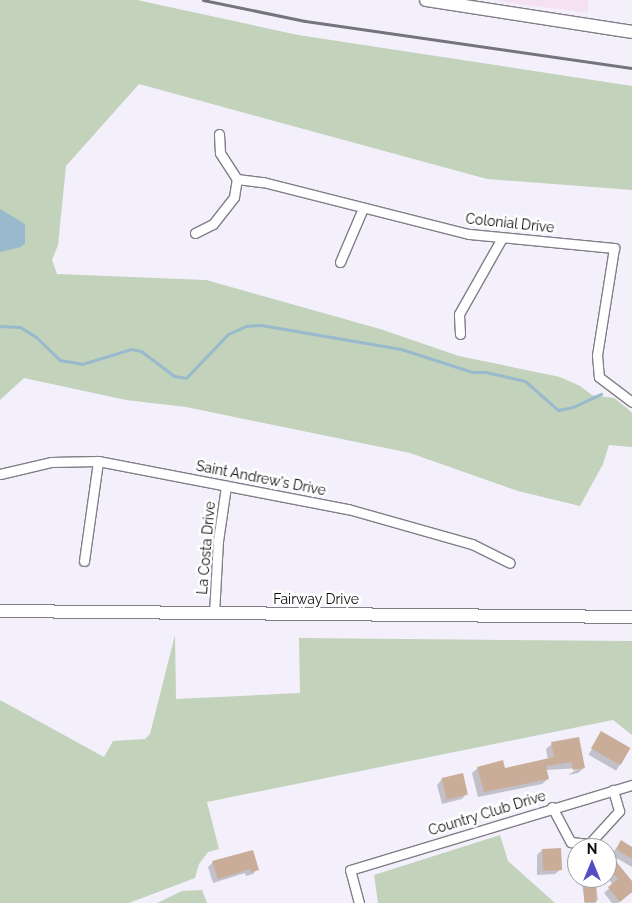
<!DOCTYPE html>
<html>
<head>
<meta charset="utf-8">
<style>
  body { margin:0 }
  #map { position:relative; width:632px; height:903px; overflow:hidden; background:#f3f0fb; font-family:Raleway,sans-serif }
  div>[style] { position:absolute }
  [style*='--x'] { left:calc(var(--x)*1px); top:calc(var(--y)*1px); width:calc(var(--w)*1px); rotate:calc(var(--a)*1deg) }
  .commercial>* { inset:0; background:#f4e2f2 }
  .green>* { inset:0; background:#c2d2bb }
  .water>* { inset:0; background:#98bacc }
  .shadow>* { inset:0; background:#0003; transform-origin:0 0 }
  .stream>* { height:3px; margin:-1.5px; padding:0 1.5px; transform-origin:1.5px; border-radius:1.5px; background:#98bacc }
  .building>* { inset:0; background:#caad98; transform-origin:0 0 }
  .roads { filter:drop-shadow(1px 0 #817e88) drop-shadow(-1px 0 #817e88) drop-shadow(0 1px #817e88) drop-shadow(0 -1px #817e88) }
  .street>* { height:9px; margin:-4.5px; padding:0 4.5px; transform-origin:4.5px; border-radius:4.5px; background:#fff }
  .secondary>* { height:12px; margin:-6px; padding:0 6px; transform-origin:6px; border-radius:6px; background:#fff }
  .rail>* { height:3px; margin:-1.5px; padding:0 1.5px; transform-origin:1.5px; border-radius:1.5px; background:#76747b }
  span { translate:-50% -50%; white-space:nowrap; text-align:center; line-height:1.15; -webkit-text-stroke:5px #fff; paint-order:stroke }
  .street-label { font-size:14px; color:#0c0b0e }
  .north { position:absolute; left:567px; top:838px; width:50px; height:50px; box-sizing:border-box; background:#fff; border:1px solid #9e9d9f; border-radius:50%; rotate:0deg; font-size:14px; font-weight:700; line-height:20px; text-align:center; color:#0c0b0e }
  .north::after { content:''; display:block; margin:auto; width:18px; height:22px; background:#554dc5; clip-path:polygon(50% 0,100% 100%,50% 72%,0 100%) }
</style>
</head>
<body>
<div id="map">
  <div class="commercial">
    <i style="clip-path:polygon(495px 0,588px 0,588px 13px,511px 3px)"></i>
  </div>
  <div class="green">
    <i style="clip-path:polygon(0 0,137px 0,298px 35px,632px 86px,632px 190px,487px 179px,139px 84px,66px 166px,58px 245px,52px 260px,57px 274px,206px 280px,380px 329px,459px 356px,560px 377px,580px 386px,592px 395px,614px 398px,628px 409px,632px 413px,632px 447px,609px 445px,603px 464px,580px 506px,518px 491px,410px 453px,186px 407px,126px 400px,24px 378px,0 400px)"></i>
    <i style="clip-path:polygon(175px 635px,176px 699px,300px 693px,299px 638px,632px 641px,632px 735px,613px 720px,207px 802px,219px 849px,208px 852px,199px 864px,195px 878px,129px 903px,0 903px,0 700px,104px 757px,113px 741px,145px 739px,150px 734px)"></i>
    <i style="clip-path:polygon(500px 835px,508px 861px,555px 903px,378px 903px,374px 875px)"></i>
    <i style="clip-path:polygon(202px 890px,207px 903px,157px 903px,182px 891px)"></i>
  </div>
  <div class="water">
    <i style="clip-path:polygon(0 209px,25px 224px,25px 243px,21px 247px,0 252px)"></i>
  </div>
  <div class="shadow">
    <i style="left:601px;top:733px;width:32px;height:25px;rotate:30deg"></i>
    <i style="clip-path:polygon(552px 744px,584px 768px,578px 773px,568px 775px,579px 768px,546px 770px,548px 779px,542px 784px,478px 797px,472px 773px,478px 768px,504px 770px,548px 760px,546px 749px)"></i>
    <i style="clip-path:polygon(442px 779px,467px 793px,462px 799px,442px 804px,437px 785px)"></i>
    <i style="clip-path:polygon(621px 842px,632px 848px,632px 867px,611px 855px)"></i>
    <i style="clip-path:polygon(542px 850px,561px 869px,555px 874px,537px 875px,537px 855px)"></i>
    <i style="clip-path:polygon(614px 861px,632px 883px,632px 892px,618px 903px,612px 903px,604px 893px,613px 885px,607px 877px,607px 866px)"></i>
    <i style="clip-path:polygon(213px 862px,257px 869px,253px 874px,246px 876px,245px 873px,213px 883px,208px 867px)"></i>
    <i style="clip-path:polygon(584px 878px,595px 878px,598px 900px,595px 903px,585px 903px,581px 880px)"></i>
  </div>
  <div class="stream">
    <i style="--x:0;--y:326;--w:20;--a:3"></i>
    <i style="--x:20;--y:327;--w:19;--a:32"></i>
    <i style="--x:36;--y:337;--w:33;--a:44"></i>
    <i style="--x:60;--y:360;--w:22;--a:10"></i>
    <i style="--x:82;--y:364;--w:51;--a:-17"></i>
    <i style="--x:131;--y:349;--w:10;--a:11"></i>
    <i style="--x:141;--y:351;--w:41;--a:37.1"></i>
    <i style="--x:174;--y:376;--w:12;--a:9"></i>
    <i style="--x:186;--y:378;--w:61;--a:-46.3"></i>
    <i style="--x:228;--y:334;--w:20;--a:-24"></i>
    <i style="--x:246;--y:326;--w:15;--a:-4"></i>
    <i style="--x:261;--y:325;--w:142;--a:9.7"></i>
    <i style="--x:401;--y:349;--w:75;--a:17.9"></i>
    <i style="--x:472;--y:372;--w:14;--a:0"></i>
    <i style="--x:486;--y:372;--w:40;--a:13"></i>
    <i style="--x:525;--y:381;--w:44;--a:41.3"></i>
    <i style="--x:558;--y:410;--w:15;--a:-11"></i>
    <i style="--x:573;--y:407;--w:31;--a:-25"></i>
  </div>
  <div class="building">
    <i style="left:601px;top:731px;width:34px;height:20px;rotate:30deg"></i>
    <i style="clip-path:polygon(579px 737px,585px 768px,573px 770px,571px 762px,546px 766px,549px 779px,484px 792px,477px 767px,503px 760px,505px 768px,554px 757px,551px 742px)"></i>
    <i style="left:463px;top:773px;width:22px;height:22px;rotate:77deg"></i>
    <i style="clip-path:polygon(621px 840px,632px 847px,632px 859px,616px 849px)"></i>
    <i style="left:561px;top:848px;width:22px;height:19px;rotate:87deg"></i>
    <i style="clip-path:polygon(253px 850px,259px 870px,251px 872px,250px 869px,218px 879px,212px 861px)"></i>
    <i style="clip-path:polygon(614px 859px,632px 881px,632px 892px,620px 902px,608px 887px,618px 879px,607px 866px)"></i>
    <i style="left:584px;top:878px;width:12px;height:24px"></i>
  </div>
  <div class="roads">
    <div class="street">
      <i style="--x:219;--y:134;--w:19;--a:87"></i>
      <i style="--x:220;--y:153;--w:31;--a:57"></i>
      <i style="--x:237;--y:179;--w:26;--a:7"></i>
      <i style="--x:263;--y:182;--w:212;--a:14.2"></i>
      <i style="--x:469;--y:234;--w:146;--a:5.5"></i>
      <i style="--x:614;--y:248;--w:108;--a:99"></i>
      <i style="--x:597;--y:355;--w:22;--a:85"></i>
      <i style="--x:599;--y:377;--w:41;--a:37.1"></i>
      <i style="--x:195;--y:233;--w:20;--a:-27"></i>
      <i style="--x:213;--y:224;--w:34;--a:-52"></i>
      <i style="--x:234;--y:197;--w:18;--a:-81"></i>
      <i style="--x:340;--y:262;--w:59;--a:-66.9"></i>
      <i style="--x:460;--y:334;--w:20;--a:-93"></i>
      <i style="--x:459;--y:314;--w:87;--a:-60.5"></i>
      <i style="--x:0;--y:474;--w:52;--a:-13.2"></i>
      <i style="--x:51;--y:462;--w:47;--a:-1.2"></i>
      <i style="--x:98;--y:461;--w:255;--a:10.9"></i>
      <i style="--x:348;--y:509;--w:129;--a:15.8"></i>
      <i style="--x:472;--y:544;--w:42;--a:26.6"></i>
      <i style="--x:84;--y:561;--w:101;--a:-82"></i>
      <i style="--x:214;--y:614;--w:73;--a:-86.9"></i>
      <i style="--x:218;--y:541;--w:56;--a:-81.7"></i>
      <i style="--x:552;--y:807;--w:40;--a:62"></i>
      <i style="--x:571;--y:842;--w:18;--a:6"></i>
      <i style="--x:589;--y:844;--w:45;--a:-47.7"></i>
      <i style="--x:619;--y:811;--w:22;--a:-106"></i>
      <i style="--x:359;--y:903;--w:34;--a:-105"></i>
      <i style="--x:350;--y:870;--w:295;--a:-16.8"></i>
    </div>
    <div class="secondary">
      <i style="--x:426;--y:0;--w:208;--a:8.8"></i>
      <i style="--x:0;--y:611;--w:632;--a:0.54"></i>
    </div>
  </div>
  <div class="rail">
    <i style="--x:203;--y:0;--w:104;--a:11.6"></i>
    <i style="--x:305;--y:21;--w:330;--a:8.2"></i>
  </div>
  <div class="street-label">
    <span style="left:510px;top:223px;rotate:6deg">Colonial Drive</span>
    <span style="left:261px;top:478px;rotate:11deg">Saint Andrew's Drive</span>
    <span style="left:206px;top:548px;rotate:-85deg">La Costa Drive</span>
    <span style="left:316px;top:599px">Fairway Drive</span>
    <span style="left:487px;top:813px;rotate:-17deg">Country Club Drive</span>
  </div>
  <div class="north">N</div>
</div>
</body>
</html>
